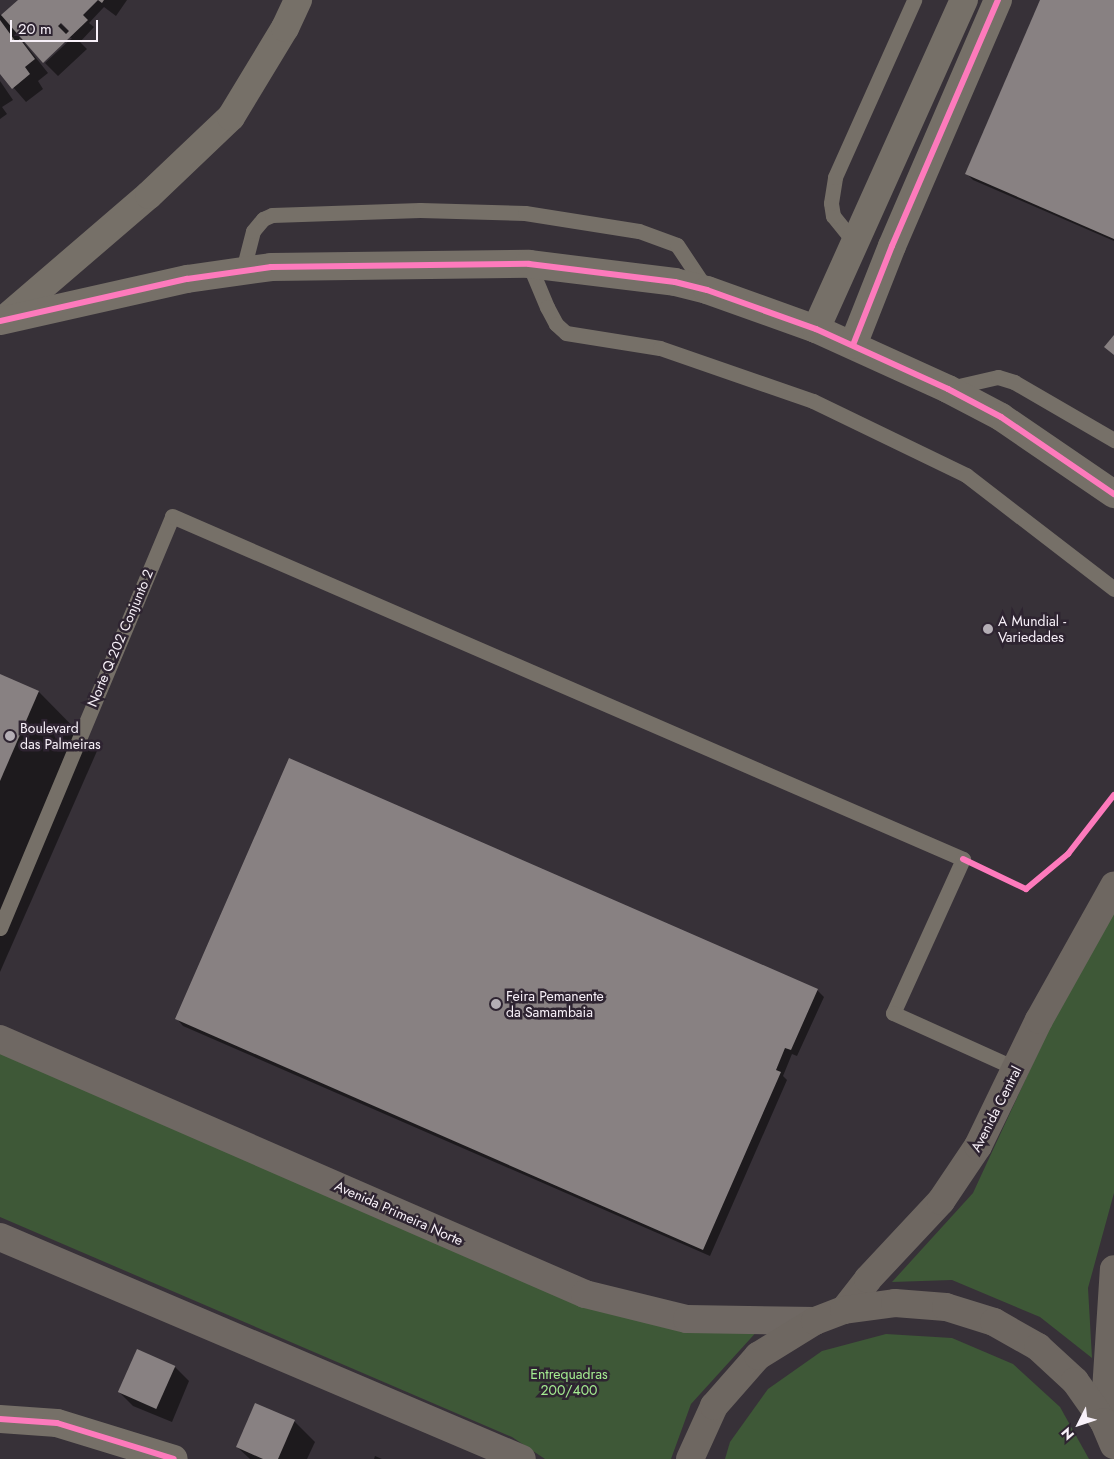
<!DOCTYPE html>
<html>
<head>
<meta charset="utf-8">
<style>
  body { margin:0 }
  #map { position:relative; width:1114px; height:1459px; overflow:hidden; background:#373138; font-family:Jost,sans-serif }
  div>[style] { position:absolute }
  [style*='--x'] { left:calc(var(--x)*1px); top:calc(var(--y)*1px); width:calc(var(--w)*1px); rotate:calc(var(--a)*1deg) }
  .green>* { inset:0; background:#3e5837 }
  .shadow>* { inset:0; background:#0007 }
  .building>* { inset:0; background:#888182; transform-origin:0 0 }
  .service>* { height:15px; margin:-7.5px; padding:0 7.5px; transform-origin:7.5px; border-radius:7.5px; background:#767068 }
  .minor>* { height:28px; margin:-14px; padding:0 14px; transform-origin:14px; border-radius:14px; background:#767068 }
  .secondary>* { height:28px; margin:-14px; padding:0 14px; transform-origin:14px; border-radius:14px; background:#6f6863 }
  .primary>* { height:28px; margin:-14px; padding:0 14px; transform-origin:14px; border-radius:14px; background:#6e6761 }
  .cycleway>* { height:6px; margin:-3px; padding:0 3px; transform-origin:3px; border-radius:3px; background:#fd7abc }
  .dots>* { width:14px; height:14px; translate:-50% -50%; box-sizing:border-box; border:2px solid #2e2431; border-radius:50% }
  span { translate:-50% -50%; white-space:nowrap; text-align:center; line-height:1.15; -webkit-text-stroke:5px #2e2431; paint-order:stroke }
  .poi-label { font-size:14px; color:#f8f1f9 }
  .left { translate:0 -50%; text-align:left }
  .street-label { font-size:14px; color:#f8f1f9 }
  .park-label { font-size:14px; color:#a4ec91 }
  .north { position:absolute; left:1054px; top:1399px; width:50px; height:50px; -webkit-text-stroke:4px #2e2431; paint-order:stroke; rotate:229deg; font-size:14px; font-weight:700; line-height:20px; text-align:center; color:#f8f1f9 }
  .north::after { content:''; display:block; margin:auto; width:18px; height:22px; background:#f8f1f9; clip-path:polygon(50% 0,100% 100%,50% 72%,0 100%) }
  .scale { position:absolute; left:10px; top:20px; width:88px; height:22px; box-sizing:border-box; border:2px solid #f8f1f9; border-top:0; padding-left:6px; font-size:15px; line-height:18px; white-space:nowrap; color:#f8f1f9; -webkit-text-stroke:4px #2e2431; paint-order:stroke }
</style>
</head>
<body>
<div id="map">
  <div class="green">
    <i style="clip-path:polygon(1114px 902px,1114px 1193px,1088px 1288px,1092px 1358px,1040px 1317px,952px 1280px,892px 1282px,973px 1193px,1097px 925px)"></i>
    <i style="clip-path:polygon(0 1052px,582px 1306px,760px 1328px,691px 1404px,671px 1459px,545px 1459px,512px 1437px,0 1217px)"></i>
    <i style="clip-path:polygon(886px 1334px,952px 1338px,1013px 1364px,1060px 1407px,1089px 1459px,725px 1459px,730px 1442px,768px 1389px,822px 1351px)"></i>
  </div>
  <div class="shadow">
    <i style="clip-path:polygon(20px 0,35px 0,75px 37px,39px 0,127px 0,116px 16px,104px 7px,89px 23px,94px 27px,80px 42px,87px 49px,58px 76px,45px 63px,72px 38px,9px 24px,48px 73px,38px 81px,43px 89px,26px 102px,0 72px,0 14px,2px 16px)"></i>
    <i style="clip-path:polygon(1041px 0,1114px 0,1114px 241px,973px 180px,966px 173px)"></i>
    <i style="clip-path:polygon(0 81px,13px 100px,2px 107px,7px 114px,0 119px)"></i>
    <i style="clip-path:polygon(0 676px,39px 692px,97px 751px,0 972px)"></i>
    <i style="clip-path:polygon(817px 990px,824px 997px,797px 1056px,792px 1054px,783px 1076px,787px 1080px,710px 1256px,183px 1026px,177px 1019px)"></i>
    <i style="clip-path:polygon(175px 1367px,189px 1381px,172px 1422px,133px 1406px,119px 1392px)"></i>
    <i style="clip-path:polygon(294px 1421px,315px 1442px,307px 1459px,250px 1459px,237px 1447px)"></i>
    <i style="clip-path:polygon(375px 1456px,382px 1459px,374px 1459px)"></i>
  </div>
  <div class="building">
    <i style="clip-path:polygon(evenodd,18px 0,104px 0,102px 3px,98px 0,83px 15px,88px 20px,43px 63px,1px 15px,18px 0,61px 23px,69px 31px,66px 34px,58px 26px,61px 23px)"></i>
    <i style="clip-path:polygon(1040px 0,1114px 0,1114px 239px,965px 174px)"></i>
    <i style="clip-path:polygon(0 20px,16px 42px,20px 39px,35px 59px,25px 67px,30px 74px,12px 89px,0 74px)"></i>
    <i style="clip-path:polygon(1114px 335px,1114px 355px,1104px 347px)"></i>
    <i style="clip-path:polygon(0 674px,39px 691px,0 781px)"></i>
    <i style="clip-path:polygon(289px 758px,818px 989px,791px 1050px,785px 1048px,776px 1070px,781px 1072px,703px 1250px,175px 1019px)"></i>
    <i style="left:137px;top:1349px;width:42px;height:47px;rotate:24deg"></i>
    <i style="clip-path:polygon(255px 1403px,295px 1420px,278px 1459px,263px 1459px,236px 1447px)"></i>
  </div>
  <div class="service">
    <i style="--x:855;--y:243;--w:35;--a:-129"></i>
    <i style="--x:833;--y:216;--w:13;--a:-99"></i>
    <i style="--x:831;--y:203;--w:26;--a:-81"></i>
    <i style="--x:835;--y:177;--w:194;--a:-65.9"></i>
    <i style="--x:529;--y:264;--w:47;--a:67.3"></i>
    <i style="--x:547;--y:307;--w:19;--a:62"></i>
    <i style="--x:556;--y:324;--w:13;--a:42"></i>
    <i style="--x:566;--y:333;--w:95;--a:9.1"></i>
    <i style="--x:660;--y:348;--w:162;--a:19.1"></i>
    <i style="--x:813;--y:401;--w:170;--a:25.8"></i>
    <i style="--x:966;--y:475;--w:187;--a:37.6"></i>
    <i style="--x:243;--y:270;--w:40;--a:-75.6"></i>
    <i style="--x:253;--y:231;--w:16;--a:-50"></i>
    <i style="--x:263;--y:219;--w:10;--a:-24"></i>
    <i style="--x:272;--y:215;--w:148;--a:-1.9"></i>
    <i style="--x:420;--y:210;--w:105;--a:1.6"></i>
    <i style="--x:525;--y:213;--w:115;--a:9"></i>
    <i style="--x:639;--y:231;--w:40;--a:20.2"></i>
    <i style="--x:677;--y:245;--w:54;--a:56.3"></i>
    <i style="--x:950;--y:388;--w:49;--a:-12.9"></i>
    <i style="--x:998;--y:377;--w:17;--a:17"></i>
    <i style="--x:1014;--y:382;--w:116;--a:30.1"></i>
    <i style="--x:0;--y:928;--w:446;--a:-67.3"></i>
    <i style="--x:172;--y:516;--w:862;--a:23.44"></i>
    <i style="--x:963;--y:859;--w:169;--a:114.4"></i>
    <i style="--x:893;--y:1013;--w:136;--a:24.3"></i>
  </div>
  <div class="minor">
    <i style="--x:7;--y:317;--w:187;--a:-40.7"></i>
    <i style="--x:149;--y:195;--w:113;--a:-43.6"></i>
    <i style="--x:231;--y:117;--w:104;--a:-58.8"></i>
    <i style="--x:285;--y:28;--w:31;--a:-65"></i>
    <i style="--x:0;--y:321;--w:192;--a:-12.7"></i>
    <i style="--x:187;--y:279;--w:85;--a:-8.1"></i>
    <i style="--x:271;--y:267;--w:258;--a:-0.7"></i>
    <i style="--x:529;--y:264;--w:147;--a:7"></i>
    <i style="--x:675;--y:282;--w:33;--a:14"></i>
    <i style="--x:707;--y:290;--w:116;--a:19.7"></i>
    <i style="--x:816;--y:329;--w:145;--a:24.4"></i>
    <i style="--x:948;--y:389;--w:60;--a:27.8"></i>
    <i style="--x:1001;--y:417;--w:137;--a:34.3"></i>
    <i style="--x:816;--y:329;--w:361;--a:-65.8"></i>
    <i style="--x:853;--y:345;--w:106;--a:-68.5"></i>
    <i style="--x:892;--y:246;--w:268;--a:-66.7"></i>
    <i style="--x:0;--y:1419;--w:57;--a:4"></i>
    <i style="--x:57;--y:1423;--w:122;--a:17.1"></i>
  </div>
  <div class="secondary">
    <i style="--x:0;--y:1039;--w:638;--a:23.55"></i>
    <i style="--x:585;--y:1294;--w:105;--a:13.8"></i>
    <i style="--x:687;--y:1319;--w:128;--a:0.9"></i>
    <i style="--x:0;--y:1237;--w:567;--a:23.04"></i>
  </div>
  <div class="primary">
    <i style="--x:844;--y:1310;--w:39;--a:-52"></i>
    <i style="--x:868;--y:1279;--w:107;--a:-46.9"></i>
    <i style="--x:941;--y:1201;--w:66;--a:-56.1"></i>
    <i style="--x:978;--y:1146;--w:140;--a:-64.2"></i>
    <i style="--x:1039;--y:1020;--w:154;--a:-60.8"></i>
    <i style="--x:1104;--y:1422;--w:153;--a:-86.3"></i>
    <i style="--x:690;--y:1459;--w:58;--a:-65.6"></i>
    <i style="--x:714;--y:1406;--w:67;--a:-48.7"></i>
    <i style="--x:758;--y:1356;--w:67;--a:-31.6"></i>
    <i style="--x:815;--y:1321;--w:31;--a:-21"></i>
    <i style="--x:844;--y:1310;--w:51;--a:-7.8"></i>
    <i style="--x:895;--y:1303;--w:51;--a:4.5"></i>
    <i style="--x:946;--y:1307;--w:50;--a:17.4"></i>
    <i style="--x:994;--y:1322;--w:51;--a:29.6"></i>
    <i style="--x:1038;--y:1347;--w:50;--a:42.6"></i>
    <i style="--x:1075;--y:1381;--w:50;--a:54.7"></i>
    <i style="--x:1104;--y:1422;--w:25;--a:67"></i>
  </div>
  <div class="cycleway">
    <i style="--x:0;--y:321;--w:192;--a:-12.7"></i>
    <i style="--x:187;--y:279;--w:85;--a:-8.1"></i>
    <i style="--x:271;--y:267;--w:258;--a:-0.7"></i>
    <i style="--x:529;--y:264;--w:147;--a:7"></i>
    <i style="--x:675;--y:282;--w:33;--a:14"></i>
    <i style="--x:707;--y:290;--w:116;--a:19.7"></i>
    <i style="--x:816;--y:329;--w:145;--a:24.4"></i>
    <i style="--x:948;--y:389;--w:60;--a:27.8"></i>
    <i style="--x:1001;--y:417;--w:137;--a:34.3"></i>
    <i style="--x:853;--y:345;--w:106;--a:-68.5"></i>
    <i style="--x:892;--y:246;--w:268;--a:-66.7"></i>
    <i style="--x:963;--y:859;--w:70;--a:25.5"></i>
    <i style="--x:1026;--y:889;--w:55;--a:-39.8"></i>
    <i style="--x:1068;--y:854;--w:75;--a:-52.1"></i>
    <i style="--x:0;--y:1419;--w:57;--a:4"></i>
    <i style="--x:57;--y:1423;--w:122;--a:17.1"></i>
  </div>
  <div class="dots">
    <i style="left:988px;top:629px;background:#b4aeb5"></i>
    <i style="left:10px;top:736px;background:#b4aeb5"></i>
    <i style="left:496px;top:1004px;background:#b4aeb5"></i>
  </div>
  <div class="poi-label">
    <span class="left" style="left:998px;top:629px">A Mundial -<br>Variedades</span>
    <span class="left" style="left:20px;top:736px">Boulevard<br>das Palmeiras</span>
    <span class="left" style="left:506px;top:1004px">Feira Pemanente<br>da Samambaia</span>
  </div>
  <div class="street-label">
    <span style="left:120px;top:638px;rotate:-67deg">Norte Q 202 Conjunto 2</span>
    <span style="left:996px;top:1109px;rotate:-63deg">Avenida Central</span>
    <span style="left:399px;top:1213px;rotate:24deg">Avenida Primeira Norte</span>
  </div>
  <div class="park-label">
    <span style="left:569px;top:1382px">Entrequadras<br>200/400</span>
  </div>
  <div class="north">N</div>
  <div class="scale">20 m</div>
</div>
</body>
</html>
